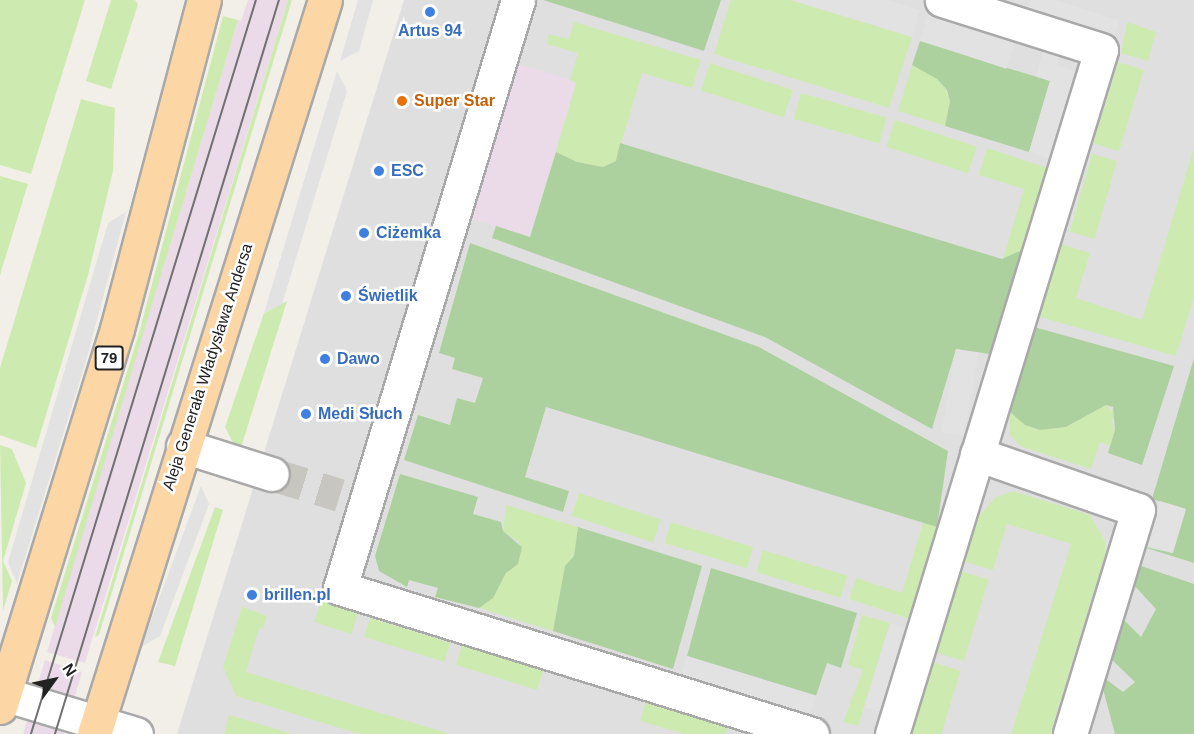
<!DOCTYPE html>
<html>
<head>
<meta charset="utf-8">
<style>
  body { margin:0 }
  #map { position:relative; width:1194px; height:734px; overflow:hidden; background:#f2efe9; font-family:Helvetica,sans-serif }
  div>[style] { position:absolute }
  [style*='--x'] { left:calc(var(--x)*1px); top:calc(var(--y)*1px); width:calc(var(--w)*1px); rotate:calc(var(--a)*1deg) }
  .residential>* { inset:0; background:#e0dfdf }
  .industrial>* { inset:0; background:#ebdbe8; transform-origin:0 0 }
  .grass>* { inset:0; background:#cdebb0; transform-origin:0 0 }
  .forest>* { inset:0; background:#add19e }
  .parking>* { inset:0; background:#e2e2e2; transform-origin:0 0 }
  .minor-tunnel>* { height:33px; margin-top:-16.5px; transform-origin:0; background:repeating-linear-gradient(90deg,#c8c6c1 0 33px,transparent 0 49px) }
  .roads { filter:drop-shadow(2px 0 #a9a9a9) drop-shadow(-2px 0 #a9a9a9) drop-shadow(0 2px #a9a9a9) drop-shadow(0 -2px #a9a9a9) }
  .minor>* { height:33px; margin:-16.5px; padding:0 16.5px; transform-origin:16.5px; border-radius:16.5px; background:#fff }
  .primary>* { height:33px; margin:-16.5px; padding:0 16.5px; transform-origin:16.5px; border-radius:16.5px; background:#fcd6a4 }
  .tram>* { height:1.5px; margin:-0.75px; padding:0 0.75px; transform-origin:0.75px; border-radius:0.75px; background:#707070 }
  .dots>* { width:16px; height:16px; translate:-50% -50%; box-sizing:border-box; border:3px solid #fff; border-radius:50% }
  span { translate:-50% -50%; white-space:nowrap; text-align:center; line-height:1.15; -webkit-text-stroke:5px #fff; paint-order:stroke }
  .shield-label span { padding:2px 4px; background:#fff; border:2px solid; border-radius:4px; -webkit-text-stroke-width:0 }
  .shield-label { font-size:15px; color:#222; font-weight:700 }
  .shop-label { font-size:16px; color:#366cbe; font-weight:700 }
  .left { translate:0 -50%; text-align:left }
  .food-label { font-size:16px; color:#c56008; font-weight:700 }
  .street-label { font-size:16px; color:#222 }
  .north { position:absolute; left:24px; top:650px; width:60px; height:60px; -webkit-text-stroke:4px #fff; paint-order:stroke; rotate:57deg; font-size:16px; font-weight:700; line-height:24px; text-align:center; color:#222 }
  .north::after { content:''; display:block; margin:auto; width:21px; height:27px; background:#222; clip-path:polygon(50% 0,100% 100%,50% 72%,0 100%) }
</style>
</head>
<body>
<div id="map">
  <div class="residential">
    <i style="clip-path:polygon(404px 0,1194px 0,1194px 734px,177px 734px)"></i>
  </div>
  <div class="industrial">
    <i style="clip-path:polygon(248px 0,288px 0,85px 663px,47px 652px,238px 20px,241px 21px)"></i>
    <i style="left:515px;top:63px;width:64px;height:162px;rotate:17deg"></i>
    <i style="clip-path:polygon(45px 660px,82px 672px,64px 734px,23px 734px)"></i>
  </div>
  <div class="grass">
    <i style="clip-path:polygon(0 0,85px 0,31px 174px,0 165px)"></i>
    <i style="clip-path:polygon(111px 0,135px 0,138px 4px,111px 89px,86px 81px)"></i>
    <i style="clip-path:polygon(288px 0,292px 0,99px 635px,95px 637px)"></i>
    <i style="clip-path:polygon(731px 0,791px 0,912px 37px,889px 108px,714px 54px)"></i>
    <i style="clip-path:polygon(223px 16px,238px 20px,55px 627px,51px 618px,139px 333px)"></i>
    <i style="clip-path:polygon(574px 22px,701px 60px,692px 88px,642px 73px,616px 161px,603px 167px,577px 162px,556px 152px,576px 83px,570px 80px,578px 53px,547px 44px,549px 34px,569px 39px)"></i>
    <i style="clip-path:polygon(1127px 22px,1156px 32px,1148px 61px,1121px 53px)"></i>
    <i style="left:1118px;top:62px;width:27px;height:85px;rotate:17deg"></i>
    <i style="left:710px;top:63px;width:87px;height:29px;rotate:18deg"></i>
    <i style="clip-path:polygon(912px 65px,938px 79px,946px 90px,950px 101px,945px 126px,898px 111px)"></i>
    <i style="left:801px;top:93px;width:89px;height:27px;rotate:16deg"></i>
    <i style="clip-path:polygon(81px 99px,115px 108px,113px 171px,88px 275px,36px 448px,0 435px,0 368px)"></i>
    <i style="left:895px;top:120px;width:86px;height:28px;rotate:18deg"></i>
    <i style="clip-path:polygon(1194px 147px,1194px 297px,1176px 356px,1037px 316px,1061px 244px,1090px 253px,1076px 298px,1142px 320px)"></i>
    <i style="clip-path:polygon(987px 148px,1047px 168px,1022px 250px,1003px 259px,1024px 189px,979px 175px)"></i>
    <i style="left:1092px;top:154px;width:26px;height:81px;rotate:16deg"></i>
    <i style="clip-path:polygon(0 176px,28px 184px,0 275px)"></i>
    <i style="clip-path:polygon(287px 301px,239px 454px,225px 427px,264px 313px)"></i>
    <i style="clip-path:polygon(1106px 405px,1116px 414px,1112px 421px,1115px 430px,1110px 446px,1100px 442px,1091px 469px,1020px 446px,1010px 435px,1010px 412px,1025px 425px,1040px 430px,1066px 427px)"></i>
    <i style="clip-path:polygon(0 445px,12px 449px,26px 483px,3px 561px,12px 581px,3px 611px)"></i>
    <i style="clip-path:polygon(1013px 491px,1090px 515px,1105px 541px,1105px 555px,1050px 734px,1011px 734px,1071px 544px,1007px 524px,993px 570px,963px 561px,979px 516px,996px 497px)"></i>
    <i style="left:579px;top:493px;width:86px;height:24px;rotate:18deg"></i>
    <i style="clip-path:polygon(506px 505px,578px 527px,574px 556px,565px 567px,553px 631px,479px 608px,493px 598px,506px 573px,518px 564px,519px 542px,503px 531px)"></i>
    <i style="clip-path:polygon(215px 507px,223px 510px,175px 666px,158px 662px)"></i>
    <i style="left:671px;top:522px;width:86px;height:22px;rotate:17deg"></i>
    <i style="clip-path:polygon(923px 523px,937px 527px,910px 619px,849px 599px,856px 578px,902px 593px)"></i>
    <i style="left:763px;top:550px;width:88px;height:23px;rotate:17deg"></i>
    <i style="left:960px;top:571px;width:30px;height:85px;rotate:17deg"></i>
    <i style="left:321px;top:601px;width:39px;height:22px;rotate:18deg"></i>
    <i style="clip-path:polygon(242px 607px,267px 616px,263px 629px,259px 628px,246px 672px,450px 734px,359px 734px,236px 696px,223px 667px)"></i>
    <i style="clip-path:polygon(862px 615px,890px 623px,858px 726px,843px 722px,863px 670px,848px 665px)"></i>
    <i style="left:370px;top:618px;width:84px;height:20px;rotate:17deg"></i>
    <i style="left:462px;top:645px;width:85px;height:21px;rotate:17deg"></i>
    <i style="left:932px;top:662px;width:30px;height:75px;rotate:17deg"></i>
    <i style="clip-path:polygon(646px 701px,728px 726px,725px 734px,684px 734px,640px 721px)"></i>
    <i style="clip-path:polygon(229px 715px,293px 734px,224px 734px)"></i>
  </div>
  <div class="forest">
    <i style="clip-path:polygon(543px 0,721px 0,704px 51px)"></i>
    <i style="clip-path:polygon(920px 41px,1050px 81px,1029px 152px,945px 126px,950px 101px,947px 90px,937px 79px,912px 65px)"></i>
    <i style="clip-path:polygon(620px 143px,1002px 259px,1022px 250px,990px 354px,956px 349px,932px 429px,765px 337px,492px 238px,496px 226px,530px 237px,556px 152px,577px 162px,603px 167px,616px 161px)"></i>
    <i style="clip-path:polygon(470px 243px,759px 347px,948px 451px,937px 527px,546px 407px,525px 477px,569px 491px,563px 512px,404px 460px,418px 415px,450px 425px,457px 398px,475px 403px,483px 378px,452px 369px,455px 358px,439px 353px)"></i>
    <i style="clip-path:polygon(1034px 327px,1174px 366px,1142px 465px,1108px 453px,1115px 430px,1113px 407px,1106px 405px,1066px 427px,1040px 430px,1025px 425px,1010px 412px)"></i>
    <i style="clip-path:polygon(1194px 358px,1194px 563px,1140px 546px,1173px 553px,1186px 509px,1152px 499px)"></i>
    <i style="clip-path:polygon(400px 474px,478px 497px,473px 514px,501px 522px,503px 531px,522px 547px,518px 564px,506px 573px,493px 598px,479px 608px,435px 597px,438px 588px,409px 580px,407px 587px,379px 571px,375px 556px)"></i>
    <i style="clip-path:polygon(578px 527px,702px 566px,673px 669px,553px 631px,565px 566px,574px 556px)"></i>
    <i style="clip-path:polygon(1135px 564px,1194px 584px,1194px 734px,1115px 734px,1099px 674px,1123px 692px,1135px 682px,1108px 656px,1120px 616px,1141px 637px,1156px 609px,1131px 582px)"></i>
    <i style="clip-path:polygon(711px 568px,857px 613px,841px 668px,827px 663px,816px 696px,687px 656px)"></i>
  </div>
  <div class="parking">
    <i style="clip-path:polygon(358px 0,373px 0,359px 51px,340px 61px)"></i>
    <i style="clip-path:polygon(791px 0,888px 0,920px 10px,912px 37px)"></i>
    <i style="clip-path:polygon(1031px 0,1054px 0,1119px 20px,1112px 43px,1026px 16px)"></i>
    <i style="left:929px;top:12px;width:91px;height:30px;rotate:18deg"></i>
    <i style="clip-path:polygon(1044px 49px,1060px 54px,1057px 65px,1078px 72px,1056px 161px,1029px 152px,1050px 81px,1036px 76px)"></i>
    <i style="clip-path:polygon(337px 71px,347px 91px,282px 304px,264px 313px)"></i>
    <i style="clip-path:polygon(126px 212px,86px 361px,17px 583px,8px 562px,108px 223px)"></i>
    <i style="left:956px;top:349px;width:23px;height:84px;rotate:10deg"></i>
    <i style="clip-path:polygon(201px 486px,209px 504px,160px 636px,141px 647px)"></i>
    <i style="left:1160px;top:501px;width:27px;height:46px;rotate:17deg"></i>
    <i style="left:890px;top:623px;width:24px;height:88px;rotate:17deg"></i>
    <i style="left:687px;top:656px;width:135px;height:29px;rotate:17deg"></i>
  </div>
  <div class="minor-tunnel">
    <i style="--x:272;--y:474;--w:71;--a:17.2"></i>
  </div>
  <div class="roads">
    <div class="minor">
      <i style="--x:518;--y:0;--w:614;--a:106.84"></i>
      <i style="--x:340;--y:588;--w:494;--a:17.2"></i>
      <i style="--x:183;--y:446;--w:93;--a:17.5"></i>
      <i style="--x:977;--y:454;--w:170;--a:19.2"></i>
      <i style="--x:1138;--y:510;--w:234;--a:106.9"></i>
      <i style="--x:0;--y:693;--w:142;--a:16.8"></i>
      <i style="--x:892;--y:734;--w:715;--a:-73.01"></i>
      <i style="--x:1101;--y:50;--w:167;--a:-162.5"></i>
    </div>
    <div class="primary">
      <i style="--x:0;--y:707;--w:396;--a:-72.8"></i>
      <i style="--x:117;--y:329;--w:340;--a:-75.2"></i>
      <i style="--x:94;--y:734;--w:769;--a:-72.53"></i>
    </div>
  </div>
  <div class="tram">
    <i style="--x:31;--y:734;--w:768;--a:-72.96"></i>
    <i style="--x:55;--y:734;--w:767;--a:-73.03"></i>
  </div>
  <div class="dots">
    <i style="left:430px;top:12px;background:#3f7fe0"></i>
    <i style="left:402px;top:101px;background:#e8710a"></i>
    <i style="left:379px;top:171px;background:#3f7fe0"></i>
    <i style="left:364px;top:233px;background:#3f7fe0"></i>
    <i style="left:346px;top:296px;background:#3f7fe0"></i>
    <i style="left:325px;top:359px;background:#3f7fe0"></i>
    <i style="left:306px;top:414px;background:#3f7fe0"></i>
    <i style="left:252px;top:595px;background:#3f7fe0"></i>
  </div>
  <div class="shield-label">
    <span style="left:109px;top:358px">79</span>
  </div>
  <div class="shop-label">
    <span style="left:430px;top:31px">Artus 94</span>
    <span class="left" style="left:391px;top:171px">ESC</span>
    <span class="left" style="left:376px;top:233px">Ciżemka</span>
    <span class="left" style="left:358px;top:296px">Świetlik</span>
    <span class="left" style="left:337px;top:359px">Dawo</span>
    <span class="left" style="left:318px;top:414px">Medi Słuch</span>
    <span class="left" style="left:264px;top:595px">brillen.pl</span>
  </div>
  <div class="food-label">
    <span class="left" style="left:414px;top:101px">Super Star</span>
  </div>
  <div class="street-label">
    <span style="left:208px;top:367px;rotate:-72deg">Aleja Generała Władysława Andersa</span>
  </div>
  <div class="north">N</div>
</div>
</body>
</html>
